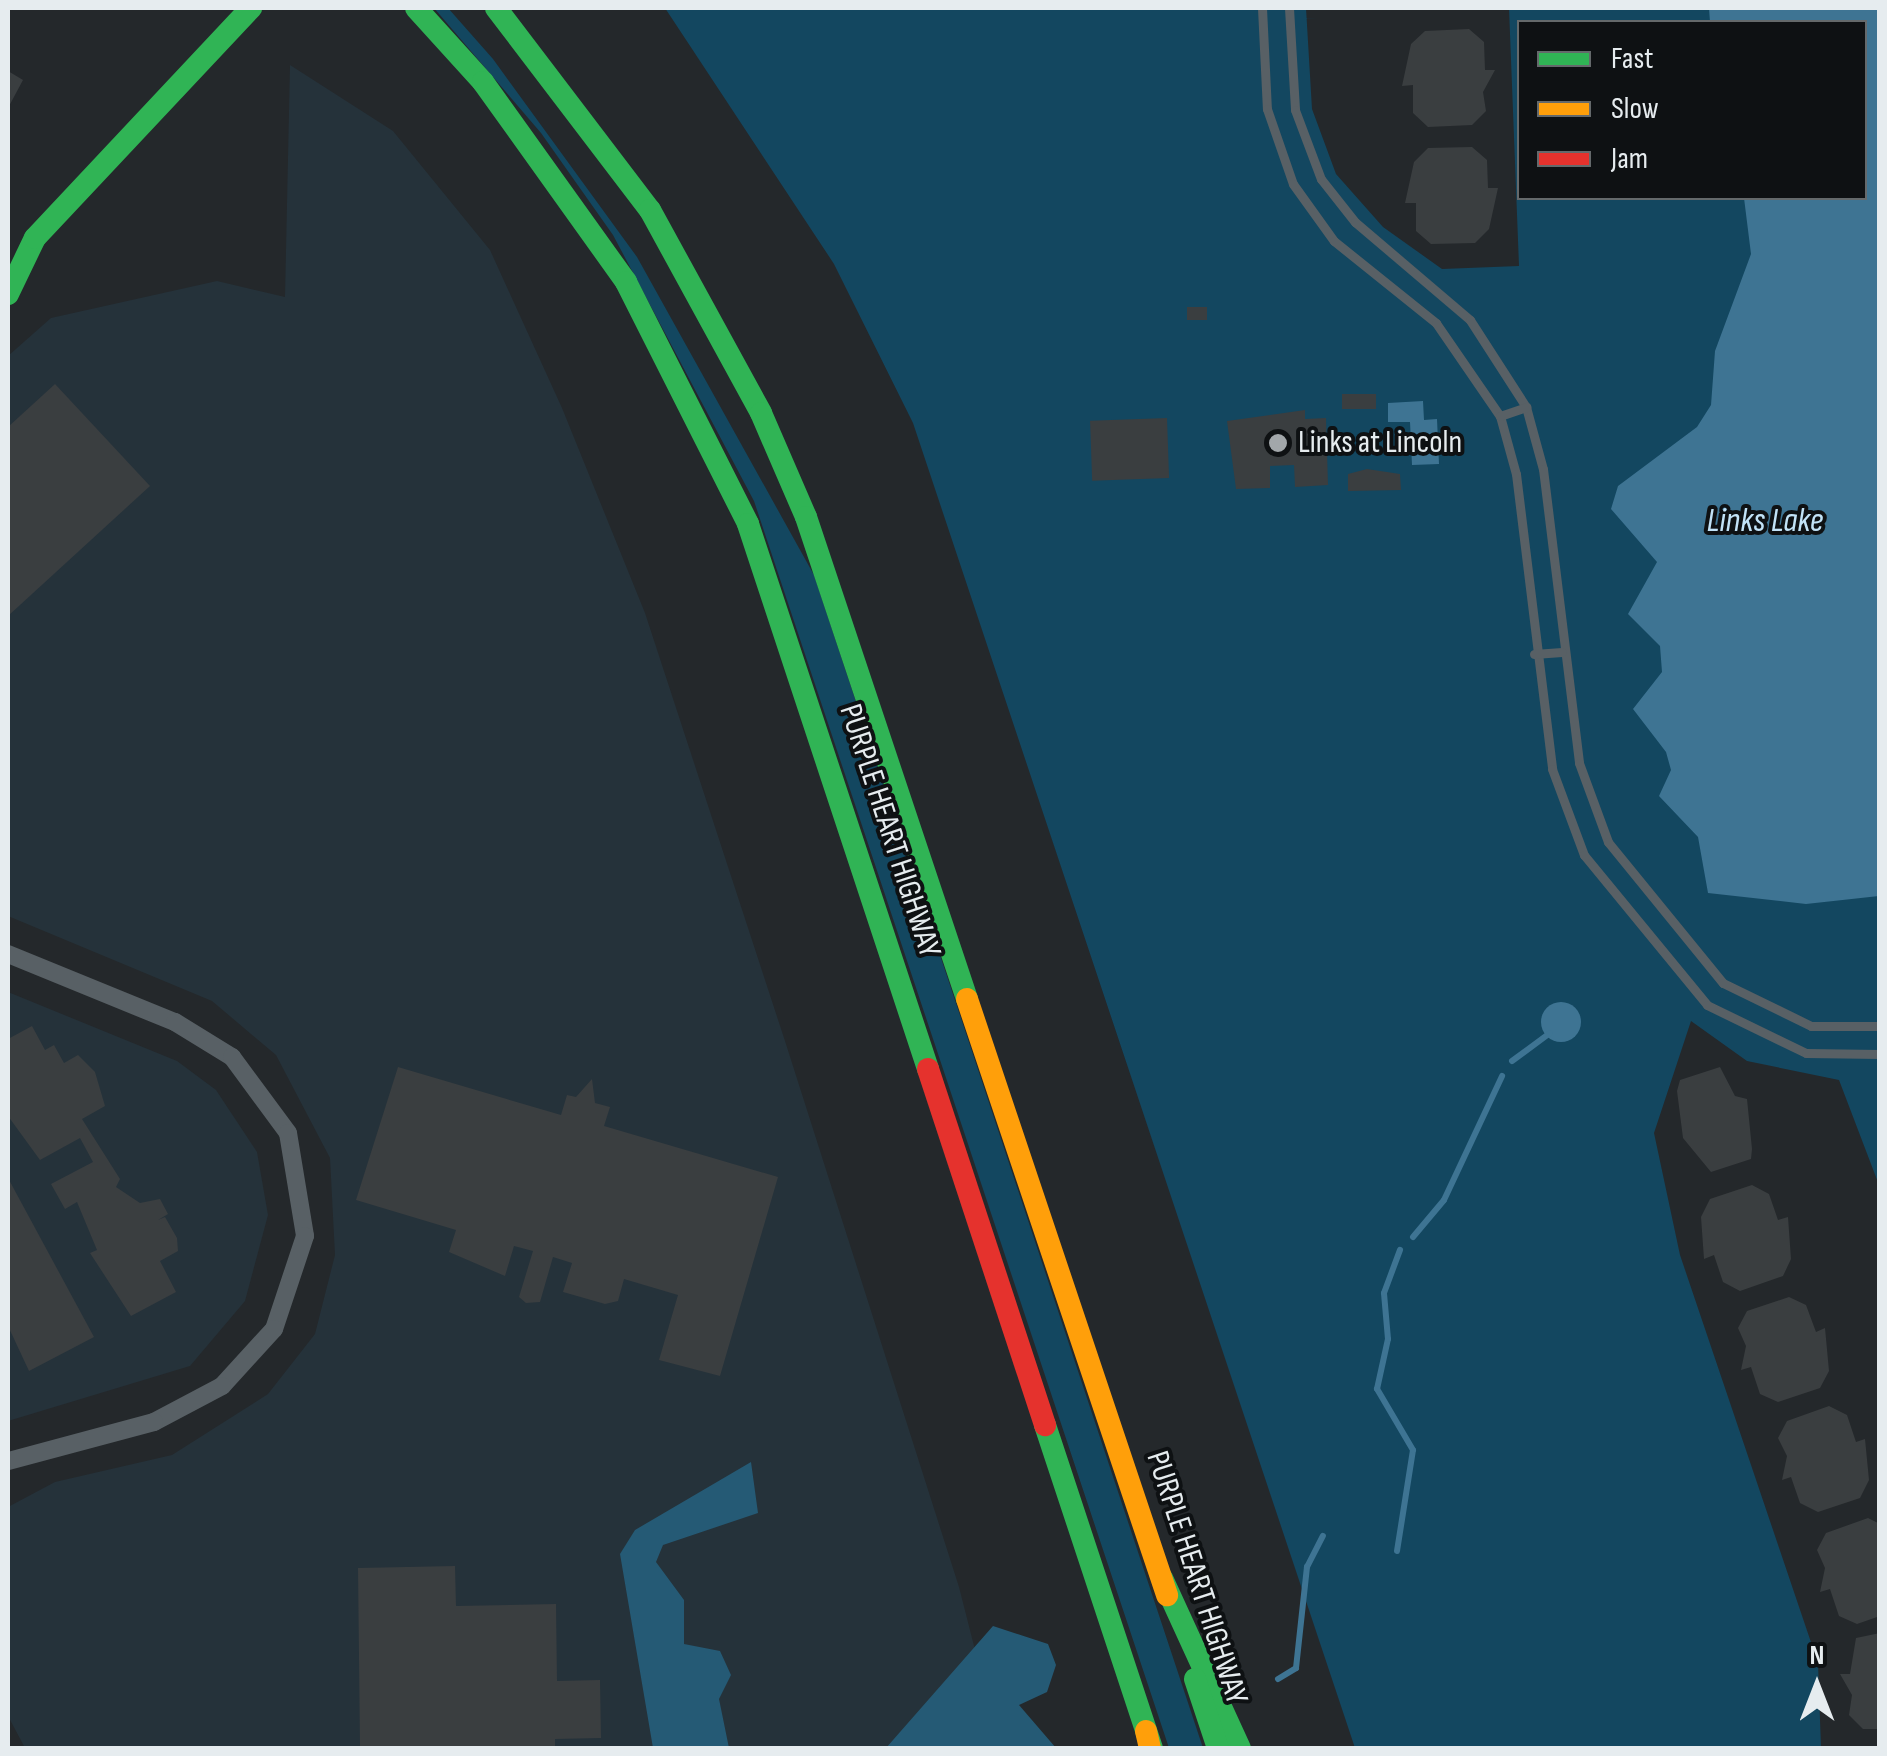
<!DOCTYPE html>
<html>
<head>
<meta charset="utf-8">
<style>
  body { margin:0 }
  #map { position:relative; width:1887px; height:1756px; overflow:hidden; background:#24282b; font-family:"Sofia Sans Condensed",sans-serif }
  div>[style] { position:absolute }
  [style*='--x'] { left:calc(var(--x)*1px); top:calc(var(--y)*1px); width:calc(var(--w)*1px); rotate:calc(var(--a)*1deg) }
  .built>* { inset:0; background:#25323a }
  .green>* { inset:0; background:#134760 }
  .forest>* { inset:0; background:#255a75 }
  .water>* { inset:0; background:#3e7493 }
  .round { border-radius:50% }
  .stream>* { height:6px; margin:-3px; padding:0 3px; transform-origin:3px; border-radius:3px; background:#3e7493 }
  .building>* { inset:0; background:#3a3e40; transform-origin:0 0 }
  .lane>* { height:9px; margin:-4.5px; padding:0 4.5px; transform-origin:4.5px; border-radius:4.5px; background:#586065 }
  .street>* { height:18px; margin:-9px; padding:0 9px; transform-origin:9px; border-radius:9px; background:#586065 }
  .fast>* { height:22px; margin:-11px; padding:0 11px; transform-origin:11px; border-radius:11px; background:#30b455 }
  .slow>* { height:22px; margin:-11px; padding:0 11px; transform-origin:11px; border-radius:11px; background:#ff9f0a }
  .jam>* { height:22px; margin:-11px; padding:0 11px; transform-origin:11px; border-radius:11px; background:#e5322d }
  .dots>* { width:28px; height:28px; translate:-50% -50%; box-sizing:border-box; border:5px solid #0e1113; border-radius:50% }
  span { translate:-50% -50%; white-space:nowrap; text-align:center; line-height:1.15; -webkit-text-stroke:8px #0e1113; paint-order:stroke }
  .poi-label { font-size:32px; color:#e6ecef }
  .left { translate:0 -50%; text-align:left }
  .street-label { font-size:32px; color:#e6ecef }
  .water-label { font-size:35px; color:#c2e3f7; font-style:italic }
  .frame { position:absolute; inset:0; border:10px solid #e6ecef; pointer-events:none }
  .legend { position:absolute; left:1517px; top:20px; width:350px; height:180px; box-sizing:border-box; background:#0e1113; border:2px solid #64696b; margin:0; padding:12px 18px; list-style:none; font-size:30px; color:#e6ecef }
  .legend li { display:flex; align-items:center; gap:20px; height:50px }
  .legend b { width:50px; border:2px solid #64696b }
  .north { position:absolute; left:1767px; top:1636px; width:100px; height:100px; -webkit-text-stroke:8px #0e1113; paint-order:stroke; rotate:0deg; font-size:28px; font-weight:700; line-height:40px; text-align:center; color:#e6ecef }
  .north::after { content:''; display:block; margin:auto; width:35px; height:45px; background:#e6ecef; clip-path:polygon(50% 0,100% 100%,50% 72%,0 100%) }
</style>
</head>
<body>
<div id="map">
  <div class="built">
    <i style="clip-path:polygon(290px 65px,393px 131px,490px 250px,562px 408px,645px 613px,785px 1041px,959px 1587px,1000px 1748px,25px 1748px,8px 1716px,8px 1507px,55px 1482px,172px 1455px,268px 1394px,315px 1334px,335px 1255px,330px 1158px,276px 1055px,212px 1001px,8px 916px,8px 356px,51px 318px,217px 281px,285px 297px)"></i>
    <i style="clip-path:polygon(8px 992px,177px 1061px,216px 1090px,257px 1152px,268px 1215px,245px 1301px,190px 1366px,8px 1421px)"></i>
  </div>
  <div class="green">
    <i style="clip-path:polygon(434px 8px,448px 8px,493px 59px,637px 257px,814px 575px,1203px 1748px,1169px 1748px,754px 501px,613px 235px,541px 133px)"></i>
    <i style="clip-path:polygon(evenodd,665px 8px,1306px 8px,1312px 109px,1336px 174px,1383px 227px,1442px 269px,1519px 266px,1509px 8px,1879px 8px,1879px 1185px,1839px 1080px,1747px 1061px,1691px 1021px,1654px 1133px,1680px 1255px,1818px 1663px,1821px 1748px,1355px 1748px,913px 423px,834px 264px,665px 8px,1520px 22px,1864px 22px,1864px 198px,1520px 198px,1520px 22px)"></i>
  </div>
  <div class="forest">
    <i style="clip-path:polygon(751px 1462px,758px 1513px,663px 1545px,656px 1562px,684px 1600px,684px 1644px,720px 1651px,731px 1675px,719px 1699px,729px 1748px,653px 1748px,620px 1554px,635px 1530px)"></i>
    <i style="clip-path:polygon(993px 1626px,1048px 1644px,1056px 1665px,1047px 1692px,1019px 1705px,1056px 1748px,886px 1748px)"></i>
  </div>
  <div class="water">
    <i style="clip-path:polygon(1709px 8px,1879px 8px,1879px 896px,1806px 904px,1708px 893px,1698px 837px,1659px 796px,1671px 770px,1666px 752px,1633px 709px,1662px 672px,1660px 646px,1628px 614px,1657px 562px,1611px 509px,1618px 486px,1697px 427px,1711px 405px,1715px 351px,1751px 254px,1744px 198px,1864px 198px,1864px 22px,1710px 22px)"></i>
    <i style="clip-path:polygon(1423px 401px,1424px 420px,1437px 419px,1439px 464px,1412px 465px,1410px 422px,1388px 422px,1388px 403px)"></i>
    <i class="round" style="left:1541px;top:1002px;width:40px;height:40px"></i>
  </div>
  <div class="stream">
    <i style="--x:1512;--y:1061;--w:47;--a:-36.4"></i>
    <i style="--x:1413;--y:1237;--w:48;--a:-50"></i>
    <i style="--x:1444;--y:1200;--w:137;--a:-64.9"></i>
    <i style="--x:1397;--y:1551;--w:102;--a:-81"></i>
    <i style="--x:1413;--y:1450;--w:71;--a:-120.5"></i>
    <i style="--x:1377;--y:1389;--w:51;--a:-77.6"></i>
    <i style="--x:1388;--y:1339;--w:46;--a:-95"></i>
    <i style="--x:1384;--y:1293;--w:46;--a:-69.6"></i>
    <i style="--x:1278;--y:1679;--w:21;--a:-31"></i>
    <i style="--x:1296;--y:1668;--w:102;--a:-83.8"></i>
    <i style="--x:1307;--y:1567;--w:35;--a:-63"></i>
  </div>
  <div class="building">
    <i style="clip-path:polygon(1469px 29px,1484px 42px,1485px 70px,1495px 70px,1483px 92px,1486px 111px,1472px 125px,1428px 127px,1413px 113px,1413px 85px,1402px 86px,1411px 44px,1425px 31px)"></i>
    <i style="clip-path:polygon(8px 71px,23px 80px,8px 108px)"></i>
    <i style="clip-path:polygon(1472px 147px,1487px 160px,1488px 188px,1498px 188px,1489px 229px,1475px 243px,1431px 244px,1416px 231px,1416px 203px,1405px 203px,1414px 162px,1428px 148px)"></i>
    <i style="left:1187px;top:307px;width:20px;height:13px"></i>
    <i style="clip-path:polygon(55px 384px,150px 486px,8px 616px,8px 427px)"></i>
    <i style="left:1376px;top:394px;width:15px;height:34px;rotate:90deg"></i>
    <i style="clip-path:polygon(1305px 410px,1305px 419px,1326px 418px,1328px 485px,1295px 487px,1294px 465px,1270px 466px,1270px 488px,1236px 489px,1227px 421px)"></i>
    <i style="left:1167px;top:418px;width:60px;height:77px;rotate:88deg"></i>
    <i style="clip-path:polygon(1367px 469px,1400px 474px,1401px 490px,1348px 491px,1348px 474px)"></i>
    <i style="clip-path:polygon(32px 1026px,45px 1050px,54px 1045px,64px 1063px,78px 1055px,95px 1072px,105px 1106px,82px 1119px,120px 1179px,116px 1187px,140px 1203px,160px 1199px,168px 1214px,158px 1220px,165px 1217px,177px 1238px,178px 1251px,160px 1261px,176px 1292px,131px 1316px,90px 1253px,97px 1250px,77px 1202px,65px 1209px,51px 1184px,93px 1162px,80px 1138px,40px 1160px,8px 1116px,8px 1039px)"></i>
    <i style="clip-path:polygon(398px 1067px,561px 1115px,567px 1095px,576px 1097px,592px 1079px,595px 1103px,610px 1107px,604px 1126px,778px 1177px,720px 1376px,659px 1360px,678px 1295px,624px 1279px,618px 1301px,605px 1304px,563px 1292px,572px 1263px,553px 1257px,540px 1302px,526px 1303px,519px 1297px,533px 1251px,514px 1246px,505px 1276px,449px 1252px,456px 1230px,356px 1200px)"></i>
    <i style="clip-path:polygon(1720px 1067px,1735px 1096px,1747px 1099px,1752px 1149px,1751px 1159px,1711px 1172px,1683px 1138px,1677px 1091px,1680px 1080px)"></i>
    <i style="clip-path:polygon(8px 1178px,94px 1337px,29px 1371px,8px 1326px)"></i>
    <i style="clip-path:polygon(1752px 1185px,1769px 1194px,1778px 1220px,1788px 1217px,1791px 1259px,1783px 1276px,1740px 1291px,1723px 1282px,1714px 1255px,1704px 1259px,1701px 1217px,1710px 1199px)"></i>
    <i style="clip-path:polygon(1789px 1297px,1806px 1305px,1816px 1332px,1825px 1328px,1829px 1371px,1820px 1388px,1778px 1402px,1760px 1394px,1751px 1367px,1741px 1370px,1746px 1346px,1738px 1328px,1747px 1311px)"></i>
    <i style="clip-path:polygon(1829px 1406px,1847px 1415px,1856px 1442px,1865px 1439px,1869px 1480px,1860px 1498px,1818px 1512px,1800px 1503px,1791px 1477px,1782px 1480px,1787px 1456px,1778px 1438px,1787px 1421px)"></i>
    <i style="clip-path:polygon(1868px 1518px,1880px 1524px,1880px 1616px,1857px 1624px,1839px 1616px,1830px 1589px,1820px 1592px,1825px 1568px,1817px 1550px,1826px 1533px)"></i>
    <i style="clip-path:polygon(455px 1566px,456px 1606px,556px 1604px,557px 1681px,600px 1680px,601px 1738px,555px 1739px,555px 1748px,360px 1748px,358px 1568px)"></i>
    <i style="clip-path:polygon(1880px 1633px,1880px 1729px,1863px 1729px,1849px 1715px,1852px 1695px,1840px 1674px,1850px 1674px,1856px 1638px)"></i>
  </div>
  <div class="lane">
    <i style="--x:1262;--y:8;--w:101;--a:87.2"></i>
    <i style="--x:1267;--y:109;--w:79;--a:70.9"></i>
    <i style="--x:1293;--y:184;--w:70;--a:54.3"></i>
    <i style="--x:1334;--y:241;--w:131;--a:38.8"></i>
    <i style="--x:1436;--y:323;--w:113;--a:55.5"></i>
    <i style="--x:1500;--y:416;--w:60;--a:74.6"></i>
    <i style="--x:1516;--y:474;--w:297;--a:83"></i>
    <i style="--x:1552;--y:769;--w:92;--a:69.6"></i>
    <i style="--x:1584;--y:855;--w:194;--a:50.6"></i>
    <i style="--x:1707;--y:1005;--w:110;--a:25.9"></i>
    <i style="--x:1806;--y:1053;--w:74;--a:0.8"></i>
    <i style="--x:1289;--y:8;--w:102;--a:86.6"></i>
    <i style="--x:1295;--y:110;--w:74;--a:69.4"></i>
    <i style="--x:1321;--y:179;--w:55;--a:51.7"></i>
    <i style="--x:1355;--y:222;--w:151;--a:40.4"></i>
    <i style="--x:1470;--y:320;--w:103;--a:57.2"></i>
    <i style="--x:1526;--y:407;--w:64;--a:74.7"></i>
    <i style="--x:1543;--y:469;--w:296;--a:83"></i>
    <i style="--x:1579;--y:763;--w:84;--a:69.8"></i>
    <i style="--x:1608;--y:842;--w:182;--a:50.8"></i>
    <i style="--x:1723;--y:983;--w:98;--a:26"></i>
    <i style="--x:1811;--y:1026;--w:69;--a:0"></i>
    <i style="--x:1500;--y:416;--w:28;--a:-19"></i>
    <i style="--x:1534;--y:654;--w:28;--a:-4"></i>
  </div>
  <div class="street">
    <i style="--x:8;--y:954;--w:180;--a:22.2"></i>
    <i style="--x:175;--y:1022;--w:67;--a:31.6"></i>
    <i style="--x:232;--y:1057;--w:94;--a:53.6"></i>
    <i style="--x:288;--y:1133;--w:104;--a:80.6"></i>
    <i style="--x:305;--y:1236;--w:98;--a:108.4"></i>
    <i style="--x:274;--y:1329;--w:77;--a:132.4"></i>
    <i style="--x:222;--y:1386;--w:77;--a:152.1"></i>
    <i style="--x:154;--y:1422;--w:151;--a:165"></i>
  </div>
  <div class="fast">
    <i style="--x:416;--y:8;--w:100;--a:47.8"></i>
    <i style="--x:483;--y:82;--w:246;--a:54.4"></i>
    <i style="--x:626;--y:282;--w:271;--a:63.2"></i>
    <i style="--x:748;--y:524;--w:574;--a:71.72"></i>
    <i style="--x:496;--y:8;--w:254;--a:52.7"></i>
    <i style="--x:650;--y:210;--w:231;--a:61.3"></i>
    <i style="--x:761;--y:413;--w:113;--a:66.6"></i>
    <i style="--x:806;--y:517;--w:508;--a:71.53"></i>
    <i style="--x:8;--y:294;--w:62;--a:-64.3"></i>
    <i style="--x:35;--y:238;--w:316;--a:-46.8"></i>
    <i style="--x:1045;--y:1425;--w:340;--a:71.7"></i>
    <i style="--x:1162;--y:1578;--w:187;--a:65.4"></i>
    <i style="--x:1195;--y:1679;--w:73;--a:71.6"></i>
  </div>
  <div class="slow">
    <i style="--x:967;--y:999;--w:629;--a:71.45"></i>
    <i style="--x:1146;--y:1731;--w:17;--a:77"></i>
  </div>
  <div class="jam">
    <i style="--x:928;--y:1069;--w:375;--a:71.8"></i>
  </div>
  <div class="dots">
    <i style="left:1278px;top:443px;background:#a2a7aa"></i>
  </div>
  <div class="poi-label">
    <span class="left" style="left:1298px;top:443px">Links at Lincoln</span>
  </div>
  <div class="street-label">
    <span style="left:889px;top:831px;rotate:72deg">PURPLE HEART HIGHWAY</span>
    <span style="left:1196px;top:1578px;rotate:72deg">PURPLE HEART HIGHWAY</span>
  </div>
  <div class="water-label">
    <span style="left:1765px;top:521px">Links Lake</span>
  </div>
  <div class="frame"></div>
  <ul class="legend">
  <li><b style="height:12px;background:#30b455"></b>Fast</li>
  <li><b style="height:12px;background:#ff9f0a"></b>Slow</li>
  <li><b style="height:12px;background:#e5322d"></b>Jam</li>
  </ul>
  <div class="north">N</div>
</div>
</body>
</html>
